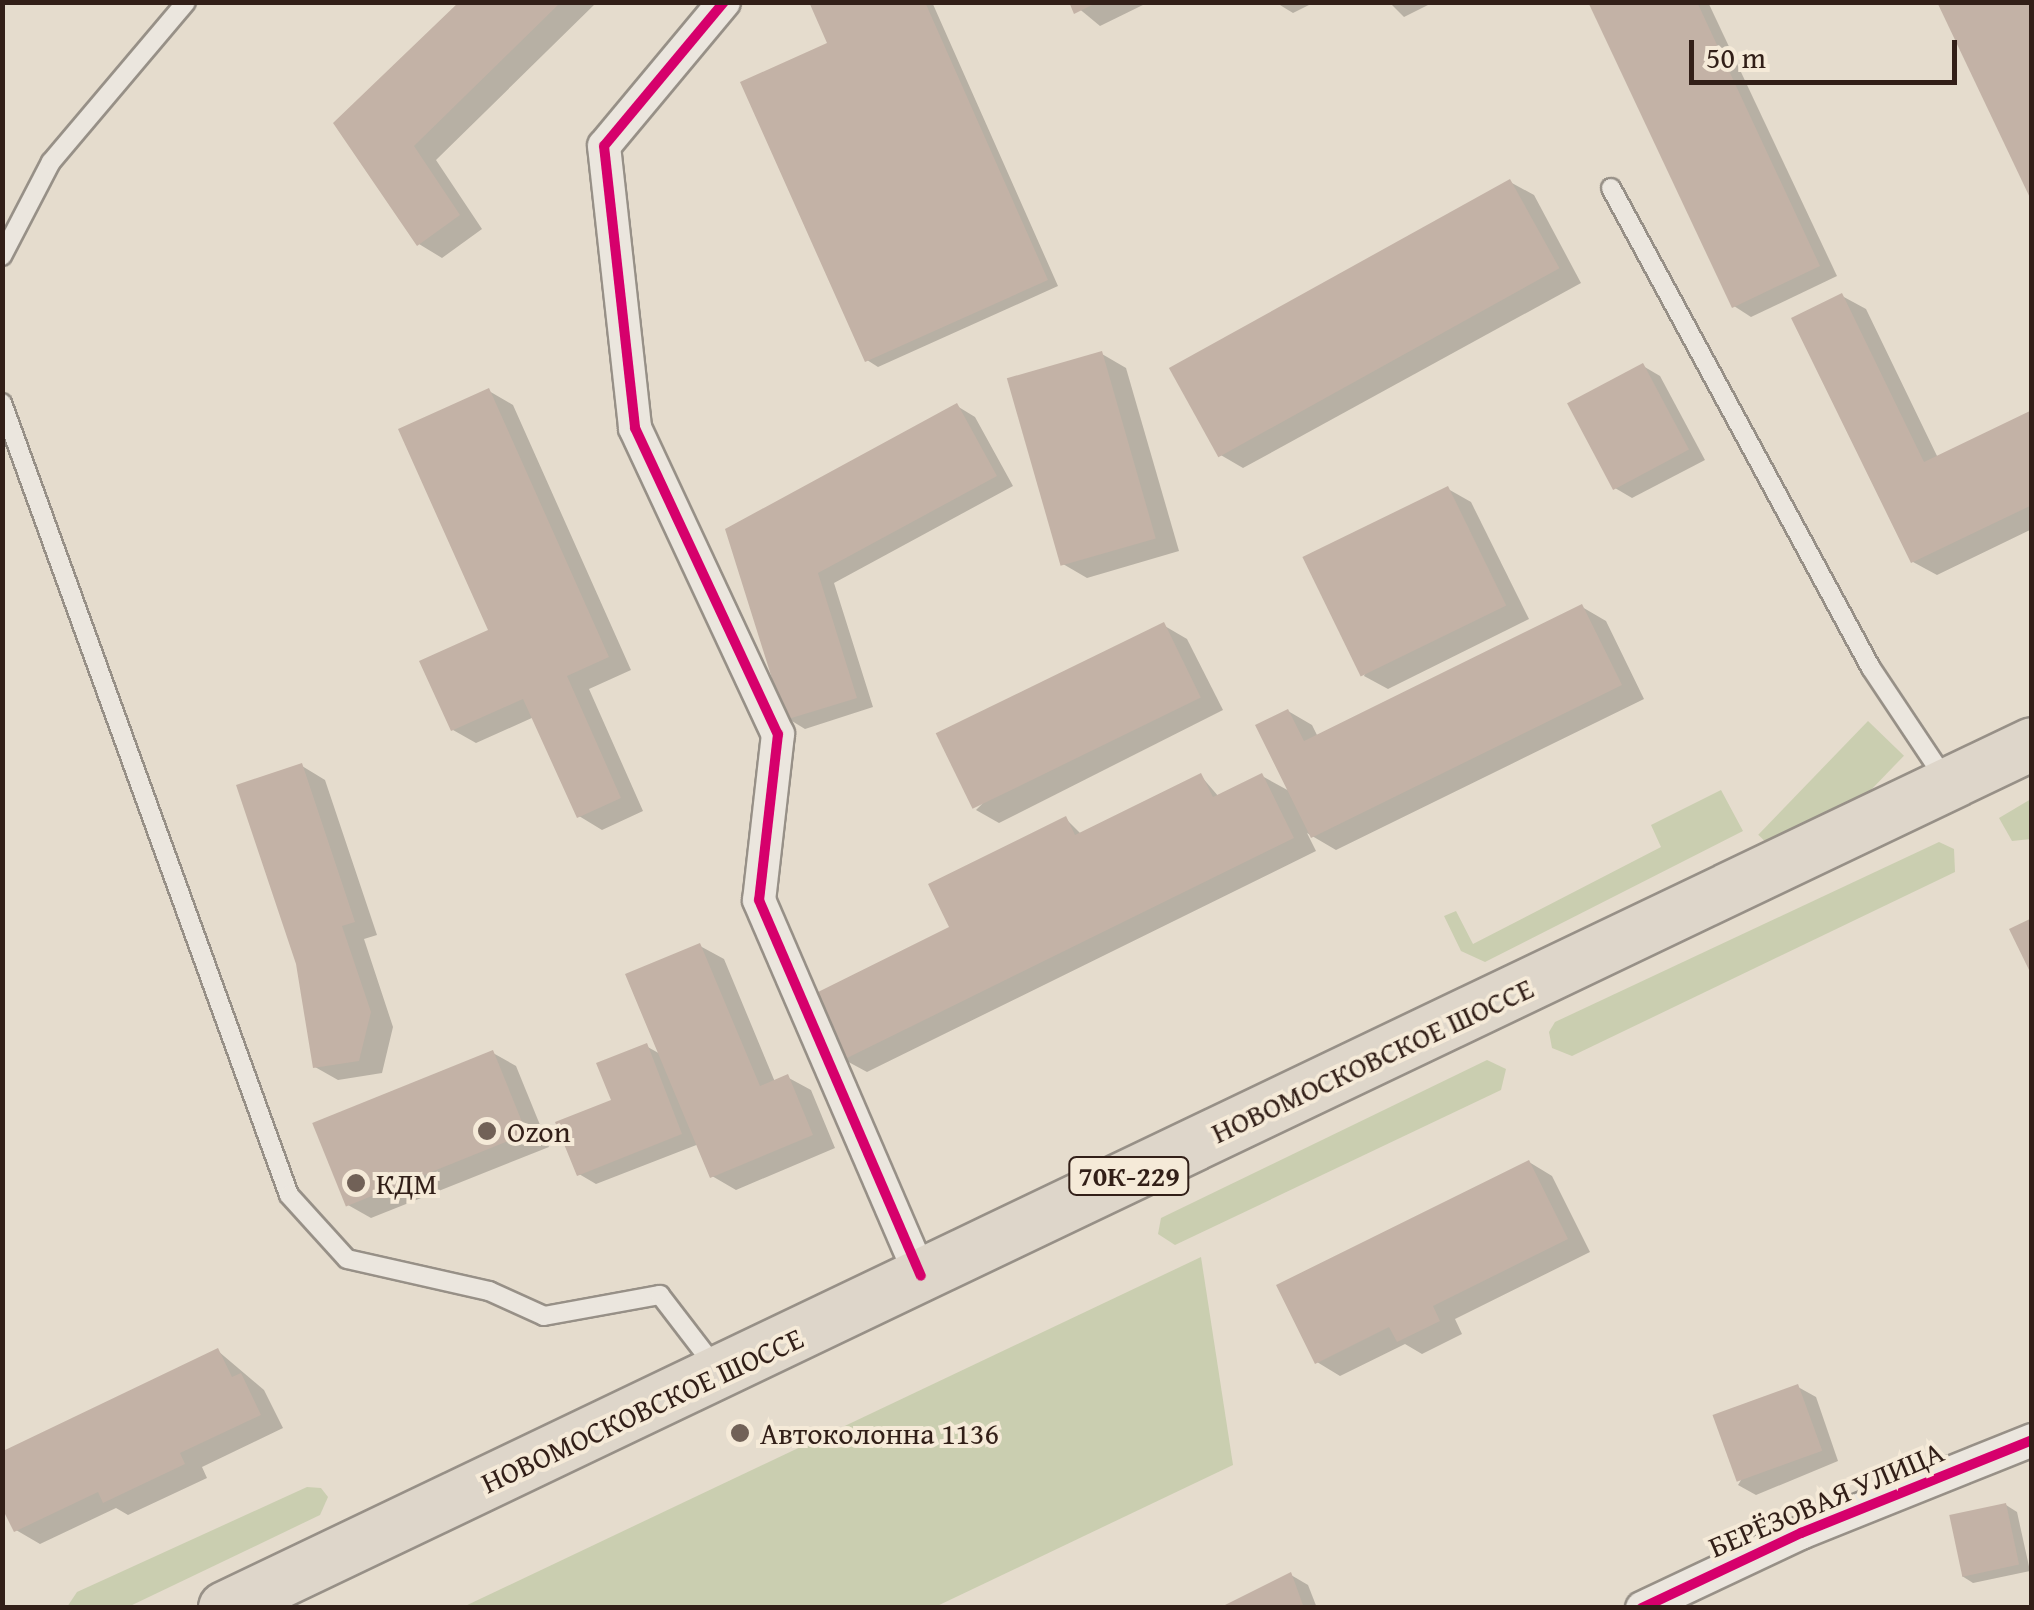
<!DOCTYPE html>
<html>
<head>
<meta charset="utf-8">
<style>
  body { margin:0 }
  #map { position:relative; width:2034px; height:1610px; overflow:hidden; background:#e5dccd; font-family:"Gentium Book Plus",serif }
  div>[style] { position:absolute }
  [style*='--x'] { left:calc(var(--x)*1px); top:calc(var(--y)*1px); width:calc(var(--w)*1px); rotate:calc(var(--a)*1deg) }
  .green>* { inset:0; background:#caceb0; transform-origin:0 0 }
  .shadow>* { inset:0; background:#0003 }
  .building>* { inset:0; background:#c3b2a6; transform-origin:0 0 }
  .roads { filter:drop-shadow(2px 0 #979087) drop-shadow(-2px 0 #979087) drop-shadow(0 2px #979087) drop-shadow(0 -2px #979087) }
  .lane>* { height:18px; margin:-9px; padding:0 9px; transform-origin:9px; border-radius:9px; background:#ebe6de }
  .street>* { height:32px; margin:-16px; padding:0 16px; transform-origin:16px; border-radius:16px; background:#ebe6de }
  .primary>* { height:52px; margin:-26px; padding:0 26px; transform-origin:26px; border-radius:26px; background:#ded6ca }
  .cycleway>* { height:10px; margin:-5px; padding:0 5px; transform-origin:5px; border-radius:5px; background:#d6006c }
  .dots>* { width:28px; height:28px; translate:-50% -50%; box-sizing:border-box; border:5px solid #f5ead8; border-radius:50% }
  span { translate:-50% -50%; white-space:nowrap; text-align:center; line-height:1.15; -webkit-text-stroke:8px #f5ead8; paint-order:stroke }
  .shield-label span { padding:2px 8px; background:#f5ead8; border:2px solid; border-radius:8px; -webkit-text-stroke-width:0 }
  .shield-label { font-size:28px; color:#321f18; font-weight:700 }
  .street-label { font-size:30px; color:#321f18 }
  .poi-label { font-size:30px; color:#321f18 }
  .left { translate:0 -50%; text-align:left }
  .frame { position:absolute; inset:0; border:5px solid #321f18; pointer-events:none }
  .scale { position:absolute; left:1689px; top:40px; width:268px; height:45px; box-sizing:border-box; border:5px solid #321f18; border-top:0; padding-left:12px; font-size:30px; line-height:35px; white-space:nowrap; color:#321f18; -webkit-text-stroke:8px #f5ead8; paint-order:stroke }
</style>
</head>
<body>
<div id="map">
  <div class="green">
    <i style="left:1868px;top:721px;width:50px;height:158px;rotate:44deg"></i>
    <i style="clip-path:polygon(1721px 790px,1743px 831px,1485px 962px,1461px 951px,1444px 916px,1456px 911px,1473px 944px,1661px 847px,1651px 825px)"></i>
    <i style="clip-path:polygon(2031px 799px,2031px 839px,2012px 841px,1999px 818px)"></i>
    <i style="clip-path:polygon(1939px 842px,1954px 849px,1955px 872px,1572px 1056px,1552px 1048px,1549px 1032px,1555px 1022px)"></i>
    <i style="clip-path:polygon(1487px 1060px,1506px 1069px,1501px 1090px,1175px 1245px,1158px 1234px,1161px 1218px)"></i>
    <i style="clip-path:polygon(1201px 1257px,1233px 1465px,935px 1607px,463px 1607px)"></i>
    <i style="clip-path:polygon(307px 1487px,321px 1488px,328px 1497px,320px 1515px,128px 1607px,67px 1607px,77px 1592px)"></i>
  </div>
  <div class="shadow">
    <i style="clip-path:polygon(462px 2px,597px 2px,436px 160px,482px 229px,442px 258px,419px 244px,336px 124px)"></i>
    <i style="clip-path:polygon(812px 2px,932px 2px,1058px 286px,878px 367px,867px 360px,830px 44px)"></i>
    <i style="clip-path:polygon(1071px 2px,1149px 2px,1100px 26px)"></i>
    <i style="clip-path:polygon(1275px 2px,1315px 2px,1293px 13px)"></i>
    <i style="clip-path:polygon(1389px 2px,1434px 2px,1404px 17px)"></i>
    <i style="clip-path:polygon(1591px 2px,1708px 2px,1837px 276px,1751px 317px,1734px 306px)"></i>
    <i style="clip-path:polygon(1510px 182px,1534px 195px,1581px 283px,1243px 468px,1219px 454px)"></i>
    <i style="clip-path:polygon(1842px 296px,1866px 309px,1938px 458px,2032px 413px,2032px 529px,1937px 575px,1913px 562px)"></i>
    <i style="clip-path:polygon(1102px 354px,1126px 368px,1179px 551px,1087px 578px,1063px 564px)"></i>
    <i style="clip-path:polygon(1643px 366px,1660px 376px,1705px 460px,1632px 498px,1615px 488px)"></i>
    <i style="clip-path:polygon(489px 391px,513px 405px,631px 670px,589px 689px,643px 811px,602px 830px,579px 816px,534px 717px,476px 743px,453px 730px,491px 632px)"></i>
    <i style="clip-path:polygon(957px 406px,975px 417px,1013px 486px,834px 583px,873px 707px,805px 729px,787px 718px,728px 531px)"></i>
    <i style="clip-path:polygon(1448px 489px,1471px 502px,1529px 619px,1388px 689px,1364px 676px)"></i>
    <i style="clip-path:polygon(1582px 607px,1606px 621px,1644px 699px,1336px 850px,1307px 833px,1316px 851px,867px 1072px,843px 1059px,952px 928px,1066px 819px,1082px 835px,1201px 776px,1219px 797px,1262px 776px,1291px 792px,1288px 711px,1312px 725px,1318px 737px)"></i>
    <i style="clip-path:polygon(1163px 625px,1187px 639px,1223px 710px,999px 823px,976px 810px)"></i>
    <i style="clip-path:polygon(302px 766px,325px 780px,377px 935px,364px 939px,393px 1027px,382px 1073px,338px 1080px,315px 1067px)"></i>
    <i style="clip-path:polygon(700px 946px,724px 959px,775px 1082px,787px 1077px,811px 1090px,835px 1148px,736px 1190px,712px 1176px,699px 1144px,596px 1184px,579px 1174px,646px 1046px,662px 1055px)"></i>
    <i style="clip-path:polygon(493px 1053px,516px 1066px,549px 1147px,371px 1218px,348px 1205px)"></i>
    <i style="clip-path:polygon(1529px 1162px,1552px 1176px,1590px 1252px,1455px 1319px,1462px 1334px,1422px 1354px,1405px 1344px,1340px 1376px,1317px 1362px)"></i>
    <i style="clip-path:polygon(218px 1351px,264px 1390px,283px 1428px,202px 1467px,207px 1478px,128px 1515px,116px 1508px,40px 1544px,16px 1530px,2px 1454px)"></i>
    <i style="clip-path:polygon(1798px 1387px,1816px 1397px,1838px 1461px,1756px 1495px,1738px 1485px)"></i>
    <i style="clip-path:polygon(2006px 1505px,2017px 1512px,2030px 1571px,1973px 1583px,1962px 1576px)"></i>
    <i style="clip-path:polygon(1291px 1575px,1308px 1585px,1317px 1608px,1224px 1608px)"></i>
  </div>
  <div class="building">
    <i style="clip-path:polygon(459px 2px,561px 2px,414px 146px,460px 215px,417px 246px,333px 123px)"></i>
    <i style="clip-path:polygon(809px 2px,925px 2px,1048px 280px,865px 362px,740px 82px,827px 43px)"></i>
    <i style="clip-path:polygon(1069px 2px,1098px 2px,1074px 14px)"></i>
    <i style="clip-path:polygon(1588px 2px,1697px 2px,1820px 266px,1732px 308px)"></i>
    <i style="clip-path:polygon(1937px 2px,2032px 2px,2032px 202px)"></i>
    <i style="left:1510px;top:179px;width:102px;height:390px;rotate:61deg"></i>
    <i style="clip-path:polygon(1842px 293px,1924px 462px,2032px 410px,2032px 505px,1911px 563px,1791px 318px)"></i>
    <i style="left:1102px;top:351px;width:195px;height:99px;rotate:74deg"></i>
    <i style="left:1643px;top:363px;width:98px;height:86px;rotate:62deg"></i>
    <i style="clip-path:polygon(489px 388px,609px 657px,567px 676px,621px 798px,577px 818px,523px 699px,451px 731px,419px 661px,488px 630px,398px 429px)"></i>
    <i style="clip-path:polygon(957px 403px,997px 476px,818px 573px,857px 698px,785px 720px,725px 529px)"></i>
    <i style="left:1448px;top:486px;width:133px;height:162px;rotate:64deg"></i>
    <i style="clip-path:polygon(1582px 604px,1622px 685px,1311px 838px,1255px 725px,1288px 709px,1304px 741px)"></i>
    <i style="left:1164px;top:622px;width:84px;height:254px;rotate:64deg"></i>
    <i style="clip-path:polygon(302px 763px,355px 922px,342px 926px,371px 1012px,359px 1061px,313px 1068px,296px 964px,236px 785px)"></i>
    <i style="clip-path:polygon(1201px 773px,1213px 797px,1262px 773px,1294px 838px,841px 1061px,810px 996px,949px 927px,928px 884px,1066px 816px,1075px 835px)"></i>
    <i style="clip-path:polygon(2032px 918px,2032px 976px,2009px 929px)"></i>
    <i style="clip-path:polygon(700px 943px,760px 1086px,788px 1074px,813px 1135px,710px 1178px,625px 974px)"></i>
    <i style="clip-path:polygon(647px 1043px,682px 1134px,577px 1176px,555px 1122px,611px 1100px,596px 1063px)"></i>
    <i style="left:493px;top:1050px;width:90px;height:195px;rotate:68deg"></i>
    <i style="clip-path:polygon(1529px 1160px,1568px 1239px,1433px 1306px,1440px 1321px,1397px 1342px,1389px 1327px,1315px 1364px,1276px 1285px)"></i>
    <i style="clip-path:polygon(218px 1348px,232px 1377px,241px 1373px,261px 1415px,180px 1453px,185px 1464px,103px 1503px,98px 1492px,14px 1532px,2px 1508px,3px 1451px)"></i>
    <i style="left:1798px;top:1384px;width:71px;height:91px;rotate:70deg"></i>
    <i style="left:2006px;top:1503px;width:63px;height:58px;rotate:78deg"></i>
    <i style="clip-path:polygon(1291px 1572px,1304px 1608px,1219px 1608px)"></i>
  </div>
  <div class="roads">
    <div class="lane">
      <i style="--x:1611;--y:188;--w:546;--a:61.56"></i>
      <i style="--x:1871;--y:668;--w:133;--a:56.3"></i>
      <i style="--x:2;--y:256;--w:106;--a:-62.5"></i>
      <i style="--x:51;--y:162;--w:209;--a:-49.8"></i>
      <i style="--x:2;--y:403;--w:842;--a:70.08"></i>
      <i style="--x:289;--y:1195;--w:86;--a:47.8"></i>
      <i style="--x:347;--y:1259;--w:146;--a:12.7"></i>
      <i style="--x:489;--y:1291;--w:60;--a:24.4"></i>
      <i style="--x:544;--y:1316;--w:118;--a:-10.3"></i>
      <i style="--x:660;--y:1295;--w:92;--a:52.5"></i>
    </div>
    <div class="street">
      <i style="--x:724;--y:2;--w:187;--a:129.8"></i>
      <i style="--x:604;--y:146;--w:284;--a:83.7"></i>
      <i style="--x:635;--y:428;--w:338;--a:65"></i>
      <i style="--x:778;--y:734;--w:167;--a:96.5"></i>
      <i style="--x:759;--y:900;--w:409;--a:66.7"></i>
      <i style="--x:1642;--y:1608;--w:176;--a:-25.3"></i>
      <i style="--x:1801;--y:1533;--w:249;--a:-21.9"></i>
    </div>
    <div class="primary">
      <i style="--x:225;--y:1608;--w:2003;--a:-25.55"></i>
    </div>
  </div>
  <div class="cycleway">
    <i style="--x:724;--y:2;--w:187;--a:129.8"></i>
    <i style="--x:604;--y:146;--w:284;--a:83.7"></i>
    <i style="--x:635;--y:428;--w:338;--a:65"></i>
    <i style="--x:778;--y:734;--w:167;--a:96.5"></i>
    <i style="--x:759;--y:900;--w:409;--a:66.7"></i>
    <i style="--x:1642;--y:1608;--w:176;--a:-25.3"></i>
    <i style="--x:1801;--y:1533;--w:249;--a:-21.9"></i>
  </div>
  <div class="dots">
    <i style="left:487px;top:1131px;background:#716157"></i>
    <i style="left:356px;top:1183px;background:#716157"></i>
    <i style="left:740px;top:1433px;background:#716157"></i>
  </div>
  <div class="shield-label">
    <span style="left:1129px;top:1176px">70К-229</span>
  </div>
  <div class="street-label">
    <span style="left:1372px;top:1060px;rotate:-25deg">НОВОМОСКОВСКОЕ ШОССЕ</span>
    <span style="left:642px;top:1410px;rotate:-25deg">НОВОМОСКОВСКОЕ ШОССЕ</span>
    <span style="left:1826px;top:1499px;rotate:-23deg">БЕРЁЗОВАЯ УЛИЦА</span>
  </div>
  <div class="poi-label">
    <span class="left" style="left:507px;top:1131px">Ozon</span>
    <span class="left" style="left:376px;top:1183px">КДМ</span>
    <span class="left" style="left:760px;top:1433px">Автоколонна 1136</span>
  </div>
  <div class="frame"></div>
  <div class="scale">50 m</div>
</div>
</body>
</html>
